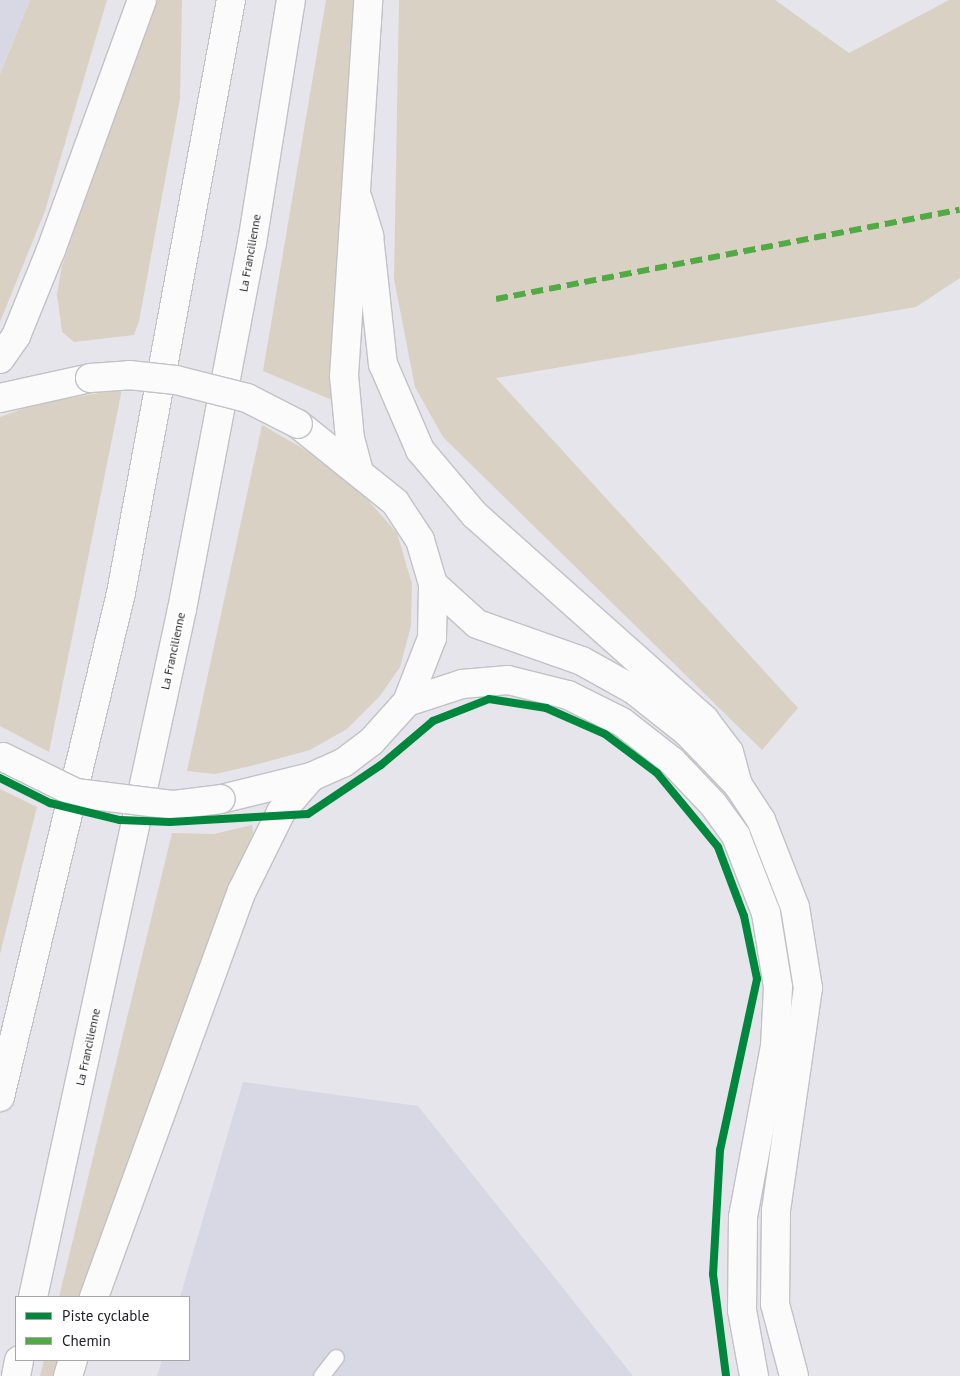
<!DOCTYPE html>
<html>
<head>
<meta charset="utf-8">
<style>
  body { margin:0 }
  #map { position:relative; width:960px; height:1376px; overflow:hidden; background:#e5e5eb; font-family:"PT Sans",sans-serif }
  div>[style] { position:absolute }
  [style*='--x'] { left:calc(var(--x)*1px); top:calc(var(--y)*1px); width:calc(var(--w)*1px); rotate:calc(var(--a)*1deg) }
  .built>* { inset:0; background:#d8d8e5 }
  .green>* { inset:0; background:#d9d1c3 }
  .roads { filter:drop-shadow(1px 0 #c1c1c6) drop-shadow(-1px 0 #c1c1c6) drop-shadow(0 1px #c1c1c6) drop-shadow(0 -1px #c1c1c6) }
  .lane>* { height:15px; margin:-7.5px; padding:0 7.5px; transform-origin:7.5px; border-radius:7.5px; background:#fbfbfc }
  .primary>* { height:28px; margin:-14px; padding:0 14px; transform-origin:14px; border-radius:14px; background:#fbfbfc }
  .highway>* { height:28px; margin:-14px; padding:0 14px; transform-origin:14px; border-radius:14px; background:#fbfbfc }
  .bridges { filter:drop-shadow(1px 0 #c1c1c6) drop-shadow(-1px 0 #c1c1c6) drop-shadow(0 1px #c1c1c6) drop-shadow(0 -1px #c1c1c6) }
  .primary-bridge>* { height:28px; margin:-14px; padding:0 14px; transform-origin:14px; border-radius:14px; background:#fbfbfc }
  .quiet>* { height:6px; margin-top:-3px; transform-origin:0; background:repeating-linear-gradient(90deg,#52aa44 0 12px,transparent 0 18px) }
  .cycleway>* { height:8px; margin:-4px; padding:0 4px; transform-origin:4px; border-radius:4px; background:#00873e }
  span { translate:-50% -50%; white-space:nowrap; text-align:center; line-height:1.15; -webkit-text-stroke:4.5px #fff; paint-order:stroke }
  .street-label { font-size:12px; color:#202024 }
  .legend { position:absolute; left:15px; top:1296px; width:175px; height:65px; box-sizing:border-box; background:#fff; border:1px solid #a6a6a7; margin:0; padding:6px 9px; list-style:none; font-size:15px; color:#202024 }
  .legend li { display:flex; align-items:center; gap:10px; height:25px }
  .legend b { width:25px; border:1px solid #a6a6a7 }
</style>
</head>
<body>
<div id="map">
  <div class="built">
    <i style="clip-path:polygon(0 0,30px 0,0 73px)"></i>
    <i style="clip-path:polygon(243px 1082px,418px 1106px,633px 1376px,157px 1376px,162px 1360px,189px 1360px,189px 1297px,180px 1297px)"></i>
  </div>
  <div class="green">
    <i style="clip-path:polygon(30px 0,107px 0,45px 211px,0 322px,0 74px)"></i>
    <i style="clip-path:polygon(154px 0,182px 0,180px 99px,139px 321px,134px 335px,74px 342px,62px 332px,57px 294px,62px 266px)"></i>
    <i style="clip-path:polygon(326px 0,355px 0,332px 400px,263px 371px)"></i>
    <i style="clip-path:polygon(399px 0,775px 0,849px 53px,949px 0,960px 0,960px 278px,916px 307px,496px 378px,798px 708px,762px 750px,443px 437px,415px 387px,394px 279px)"></i>
    <i style="clip-path:polygon(122px 389px,49px 752px,0 726px,0 417px,36px 404px)"></i>
    <i style="clip-path:polygon(262px 425px,316px 456px,366px 498px,397px 533px,412px 584px,411px 626px,400px 667px,380px 696px,347px 729px,310px 750px,255px 765px,215px 774px,187px 771px)"></i>
    <i style="clip-path:polygon(0 789px,37px 807px,0 954px)"></i>
    <i style="clip-path:polygon(252px 825px,253px 833px,202px 962px,84px 1297px,59px 1297px,172px 833px,214px 834px)"></i>
    <i style="clip-path:polygon(44px 1360px,62px 1360px,56px 1376px,40px 1376px)"></i>
  </div>
  <div class="roads">
    <div class="lane">
      <i style="--x:321;--y:1376;--w:24;--a:-52"></i>
    </div>
    <div class="primary">
      <i style="--x:0;--y:398;--w:92;--a:-12.5"></i>
      <i style="--x:433;--y:584;--w:59;--a:42.3"></i>
      <i style="--x:477;--y:624;--w:111;--a:19.4"></i>
      <i style="--x:582;--y:661;--w:60;--a:29.1"></i>
      <i style="--x:634;--y:690;--w:68;--a:38.4"></i>
      <i style="--x:687;--y:732;--w:74;--a:46.1"></i>
      <i style="--x:738;--y:785;--w:42;--a:56.7"></i>
      <i style="--x:761;--y:820;--w:93;--a:68.7"></i>
      <i style="--x:795;--y:907;--w:82;--a:80.9"></i>
      <i style="--x:808;--y:988;--w:225;--a:98.2"></i>
      <i style="--x:776;--y:1211;--w:93;--a:90.6"></i>
      <i style="--x:775;--y:1304;--w:74;--a:75.2"></i>
      <i style="--x:407;--y:702;--w:58;--a:-18.1"></i>
      <i style="--x:462;--y:684;--w:46;--a:-5"></i>
      <i style="--x:508;--y:680;--w:62;--a:14"></i>
      <i style="--x:568;--y:695;--w:60;--a:26.6"></i>
      <i style="--x:622;--y:722;--w:63;--a:38"></i>
      <i style="--x:672;--y:761;--w:59;--a:46.4"></i>
      <i style="--x:713;--y:804;--w:39;--a:54"></i>
      <i style="--x:736;--y:836;--w:83;--a:68.7"></i>
      <i style="--x:766;--y:913;--w:75;--a:80.8"></i>
      <i style="--x:778;--y:987;--w:59;--a:92.9"></i>
      <i style="--x:775;--y:1046;--w:174;--a:100.6"></i>
      <i style="--x:743;--y:1217;--w:93;--a:90.6"></i>
      <i style="--x:742;--y:1310;--w:67;--a:79.7"></i>
      <i style="--x:221;--y:799;--w:93;--a:-13.7"></i>
      <i style="--x:311;--y:777;--w:35;--a:-24"></i>
      <i style="--x:343;--y:763;--w:35;--a:-37"></i>
      <i style="--x:371;--y:742;--w:54;--a:-48"></i>
      <i style="--x:407;--y:702;--w:69;--a:-68.7"></i>
      <i style="--x:432;--y:638;--w:54;--a:-88.9"></i>
      <i style="--x:433;--y:584;--w:46;--a:-106.5"></i>
      <i style="--x:420;--y:540;--w:45;--a:-123.3"></i>
      <i style="--x:395;--y:502;--w:124;--a:-141.2"></i>
    </div>
    <div class="highway">
      <i style="--x:358;--y:199;--w:39;--a:73"></i>
      <i style="--x:369;--y:236;--w:129;--a:83.8"></i>
      <i style="--x:383;--y:364;--w:94;--a:66.7"></i>
      <i style="--x:420;--y:450;--w:85;--a:49.8"></i>
      <i style="--x:475;--y:515;--w:307;--a:41.7"></i>
      <i style="--x:704;--y:719;--w:41;--a:52.9"></i>
      <i style="--x:729;--y:752;--w:34;--a:75"></i>
      <i style="--x:0;--y:359;--w:28;--a:-55"></i>
      <i style="--x:16;--y:336;--w:93;--a:-67.9"></i>
      <i style="--x:51;--y:250;--w:266;--a:-70"></i>
      <i style="--x:358;--y:468;--w:30;--a:-105"></i>
      <i style="--x:350;--y:439;--w:63;--a:-95.4"></i>
      <i style="--x:344;--y:376;--w:377;--a:-86.3"></i>
      <i style="--x:0;--y:1097;--w:518;--a:-76.5"></i>
      <i style="--x:121;--y:593;--w:603;--a:-79.49"></i>
      <i style="--x:33;--y:1297;--w:704;--a:-77.78"></i>
      <i style="--x:182;--y:609;--w:373;--a:-79.2"></i>
      <i style="--x:252;--y:243;--w:246;--a:-80.9"></i>
      <i style="--x:94;--y:1297;--w:432;--a:-70"></i>
      <i style="--x:242;--y:891;--w:88;--a:-63.7"></i>
      <i style="--x:281;--y:812;--w:46;--a:-49.4"></i>
      <i style="--x:16;--y:1376;--w:16;--a:-79"></i>
      <i style="--x:68;--y:1376;--w:17;--a:-73"></i>
    </div>
  </div>
  <div class="bridges">
    <div class="primary-bridge">
      <i style="--x:90;--y:378;--w:39;--a:-4"></i>
      <i style="--x:129;--y:375;--w:47;--a:6.1"></i>
      <i style="--x:176;--y:380;--w:73;--a:14.2"></i>
      <i style="--x:247;--y:398;--w:57;--a:27"></i>
      <i style="--x:3;--y:757;--w:81;--a:26.3"></i>
      <i style="--x:76;--y:793;--w:99;--a:7"></i>
      <i style="--x:174;--y:805;--w:47;--a:-7.3"></i>
    </div>
  </div>
  <div class="quiet">
    <i style="--x:496;--y:299;--w:472;--a:-10.9"></i>
  </div>
  <div class="cycleway">
    <i style="--x:0;--y:778;--w:56;--a:26.6"></i>
    <i style="--x:50;--y:803;--w:72;--a:13.7"></i>
    <i style="--x:120;--y:820;--w:50;--a:2.3"></i>
    <i style="--x:170;--y:822;--w:138;--a:-3.3"></i>
    <i style="--x:308;--y:814;--w:88;--a:-33.9"></i>
    <i style="--x:381;--y:765;--w:68;--a:-40.2"></i>
    <i style="--x:433;--y:721;--w:60;--a:-21.4"></i>
    <i style="--x:489;--y:699;--w:58;--a:9"></i>
    <i style="--x:546;--y:708;--w:64;--a:23.8"></i>
    <i style="--x:605;--y:734;--w:65;--a:36.9"></i>
    <i style="--x:657;--y:773;--w:96;--a:50.5"></i>
    <i style="--x:718;--y:847;--w:74;--a:69.4"></i>
    <i style="--x:744;--y:916;--w:64;--a:78.3"></i>
    <i style="--x:757;--y:979;--w:175;--a:102.2"></i>
    <i style="--x:720;--y:1150;--w:124;--a:93.2"></i>
    <i style="--x:713;--y:1274;--w:103;--a:82.7"></i>
  </div>
  <div class="street-label">
    <span style="left:250px;top:253px;rotate:-80deg">La Francilienne</span>
    <span style="left:173px;top:651px;rotate:-78deg">La Francilienne</span>
    <span style="left:88px;top:1047px;rotate:-78deg">La Francilienne</span>
  </div>
  <ul class="legend">
  <li><b style="height:6px;background:#00873e"></b>Piste cyclable</li>
  <li><b style="height:6px;background:#52aa44"></b>Chemin</li>
  </ul>
</div>
</body>
</html>
